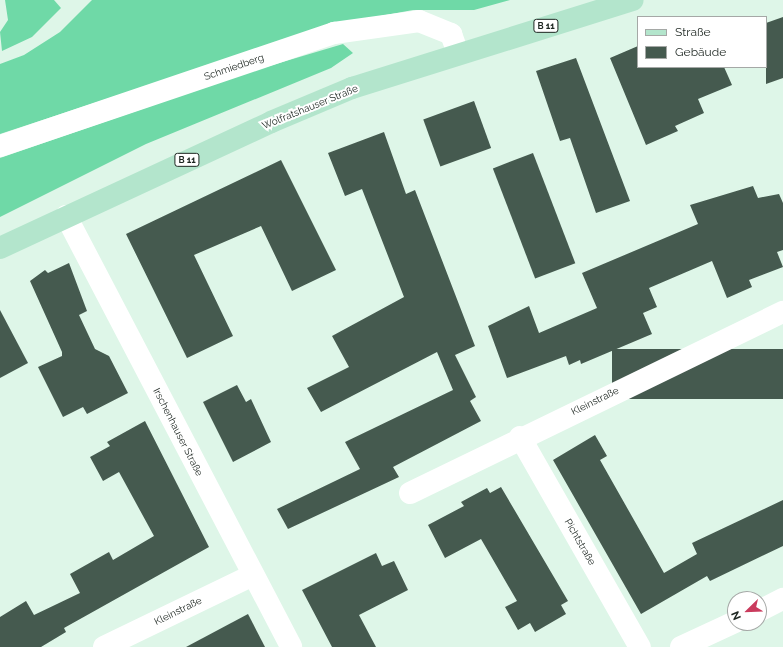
<!DOCTYPE html>
<html>
<head>
<meta charset="utf-8">
<style>
  body { margin:0 }
  #map { position:relative; width:783px; height:647px; overflow:hidden; background:#def6e8; font-family:Raleway,sans-serif }
  div>[style] { position:absolute }
  [style*='--x'] { left:calc(var(--x)*1px); top:calc(var(--y)*1px); width:calc(var(--w)*1px); rotate:calc(var(--a)*1deg) }
  .forest>* { inset:0; background:#6fd9a7 }
  .building>* { inset:0; background:#455a4f; transform-origin:0 0 }
  .street>* { height:22px; margin:-11px; padding:0 11px; transform-origin:11px; border-radius:11px; background:#fff }
  .secondary>* { height:22px; margin:-11px; padding:0 11px; transform-origin:11px; border-radius:11px; background:#fff }
  .primary>* { height:22px; margin:-11px; padding:0 11px; transform-origin:11px; border-radius:11px; background:#b3e5cc }
  span { translate:-50% -50%; white-space:nowrap; text-align:center; line-height:1.15; -webkit-text-stroke:4px #fff; paint-order:stroke }
  .shield-label span { padding:1px 3px; background:#fff; border:1px solid; border-radius:3px; -webkit-text-stroke-width:0 }
  .shield-label { font-size:9px; color:#1d2621; font-weight:700 }
  .street-label { font-size:10px; color:#1d2621 }
  .legend { position:absolute; left:637px; top:16px; width:130px; height:52px; box-sizing:border-box; background:#fff; border:1px solid #a5a8a6; margin:0; padding:5px 7px; list-style:none; font-size:12px; color:#1d2621 }
  .legend li { display:flex; align-items:center; gap:8px; height:20px }
  .legend b { width:20px; border:1px solid #a5a8a6 }
  .north { position:absolute; left:727px; top:591px; width:40px; height:40px; box-sizing:border-box; background:#fff; border:1px solid #a5a8a6; border-radius:50%; rotate:247deg; font-size:11px; font-weight:700; line-height:16px; text-align:center; color:#1d2621 }
  .north::after { content:''; display:block; margin:auto; width:14px; height:18px; background:#ca3b5d; clip-path:polygon(50% 0,100% 100%,50% 72%,0 100%) }
</style>
</head>
<body>
<div id="map">
  <div class="forest">
    <i style="clip-path:polygon(5px 0,54px 0,61px 8px,32px 37px,2px 51px,0 32px,8px 20px)"></i>
    <i style="clip-path:polygon(92px 0,510px 0,474px 10px,413px 10px,331px 25px,0 134px,0 64px,24px 55px,60px 32px)"></i>
    <i style="clip-path:polygon(343px 44px,353px 53px,331px 68px,146px 144px,0 217px,0 158px,249px 72px)"></i>
  </div>
  <div class="building">
    <i style="clip-path:polygon(783px 17px,783px 78px,766px 84px,766px 23px)"></i>
    <i style="clip-path:polygon(638px 46px,638px 67px,724px 67px,732px 85px,698px 99px,704px 113px,675px 126px,678px 131px,646px 145px,610px 58px)"></i>
    <i style="clip-path:polygon(576px 58px,630px 201px,596px 213px,570px 138px,560px 141px,536px 71px)"></i>
    <i style="left:474px;top:101px;width:50px;height:54px;rotate:70deg"></i>
    <i style="clip-path:polygon(384px 132px,406px 194px,415px 190px,475px 346px,455px 355px,476px 397px,470px 401px,481px 421px,393px 467px,399px 477px,288px 529px,277px 509px,360px 469px,345px 442px,453px 390px,437px 352px,321px 412px,307px 388px,349px 367px,332px 336px,404px 297px,362px 189px,345px 196px,328px 153px)"></i>
    <i style="left:533px;top:153px;width:118px;height:43px;rotate:69deg"></i>
    <i style="clip-path:polygon(281px 160px,336px 270px,292px 291px,261px 226px,194px 255px,233px 336px,187px 358px,126px 234px)"></i>
    <i style="clip-path:polygon(753px 186px,758px 198px,779px 194px,783px 203px,783px 250px,777px 252px,783px 267px,749px 280px,752px 287px,727px 298px,712px 261px,649px 288px,657px 307px,643px 313px,652px 334px,581px 364px,580px 360px,569px 365px,566px 356px,507px 378px,488px 326px,529px 306px,539px 333px,597px 308px,582px 273px,698px 224px,690px 205px)"></i>
    <i style="clip-path:polygon(69px 263px,87px 311px,79px 315px,95px 349px,109px 356px,128px 393px,87px 414px,83px 407px,63px 417px,38px 367px,62px 356px,62px 352px,30px 281px,45px 270px,48px 273px)"></i>
    <i style="clip-path:polygon(0 310px,28px 363px,0 378px)"></i>
    <i style="left:783px;top:349px;width:50px;height:171px;rotate:90deg"></i>
    <i style="clip-path:polygon(237px 385px,246px 402px,251px 399px,271px 442px,233px 462px,203px 402px)"></i>
    <i style="clip-path:polygon(145px 421px,209px 547px,64px 628px,66px 632px,41px 647px,0 647px,0 617px,26px 601px,34px 615px,80px 593px,70px 574px,109px 552px,113px 560px,154px 536px,119px 472px,103px 481px,90px 457px,110px 446px,107px 442px)"></i>
    <i style="clip-path:polygon(595px 435px,607px 456px,600px 460px,664px 573px,697px 554px,692px 543px,783px 500px,783px 546px,710px 581px,707px 576px,641px 614px,553px 460px)"></i>
    <i style="clip-path:polygon(501px 487px,568px 601px,561px 605px,566px 614px,535px 632px,530px 623px,518px 630px,505px 607px,517px 601px,481px 539px,445px 558px,428px 525px,464px 506px,461px 502px,487px 488px,490px 493px)"></i>
    <i style="clip-path:polygon(376px 553px,382px 566px,394px 561px,408px 590px,359px 615px,376px 647px,332px 647px,302px 590px)"></i>
    <i style="clip-path:polygon(248px 614px,265px 647px,186px 647px)"></i>
  </div>
  <div class="street">
    <i style="--x:66;--y:216;--w:486;--a:62.4"></i>
    <i style="--x:520;--y:437;--w:242;--a:60.3"></i>
    <i style="--x:410;--y:493;--w:415;--a:-25.9"></i>
    <i style="--x:759;--y:611;--w:27;--a:-27"></i>
    <i style="--x:104;--y:647;--w:165;--a:-25.8"></i>
    <i style="--x:681;--y:647;--w:60;--a:-24.8"></i>
  </div>
  <div class="secondary">
    <i style="--x:0;--y:146;--w:353;--a:-18.7"></i>
    <i style="--x:334;--y:33;--w:86;--a:-8"></i>
    <i style="--x:419;--y:21;--w:35;--a:22"></i>
    <i style="--x:451;--y:34;--w:20;--a:70"></i>
  </div>
  <div class="primary">
    <i style="--x:0;--y:248;--w:299;--a:-24.9"></i>
    <i style="--x:271;--y:122;--w:88;--a:-22.8"></i>
    <i style="--x:352;--y:88;--w:294;--a:-17.4"></i>
  </div>
  <div class="shield-label">
    <span style="left:546px;top:26px">B 11</span>
    <span style="left:187px;top:160px">B 11</span>
  </div>
  <div class="street-label">
    <span style="left:234px;top:67px;rotate:-19deg">Schmiedberg</span>
    <span style="left:310px;top:107px;rotate:-22deg">Wolfratshauser Straße</span>
    <span style="left:595px;top:401px;rotate:-26deg">Kleinstraße</span>
    <span style="left:178px;top:432px;rotate:63deg">Irschenhauser Straße</span>
    <span style="left:580px;top:542px;rotate:60deg">Pichtstraße</span>
    <span style="left:178px;top:611px;rotate:-26deg">Kleinstraße</span>
  </div>
  <ul class="legend">
  <li><b style="height:5px;background:#b3e5cc"></b>Straße</li>
  <li><b style="height:11px;background:#455a4f"></b>Gebäude</li>
  </ul>
  <div class="north">N</div>
</div>
</body>
</html>
